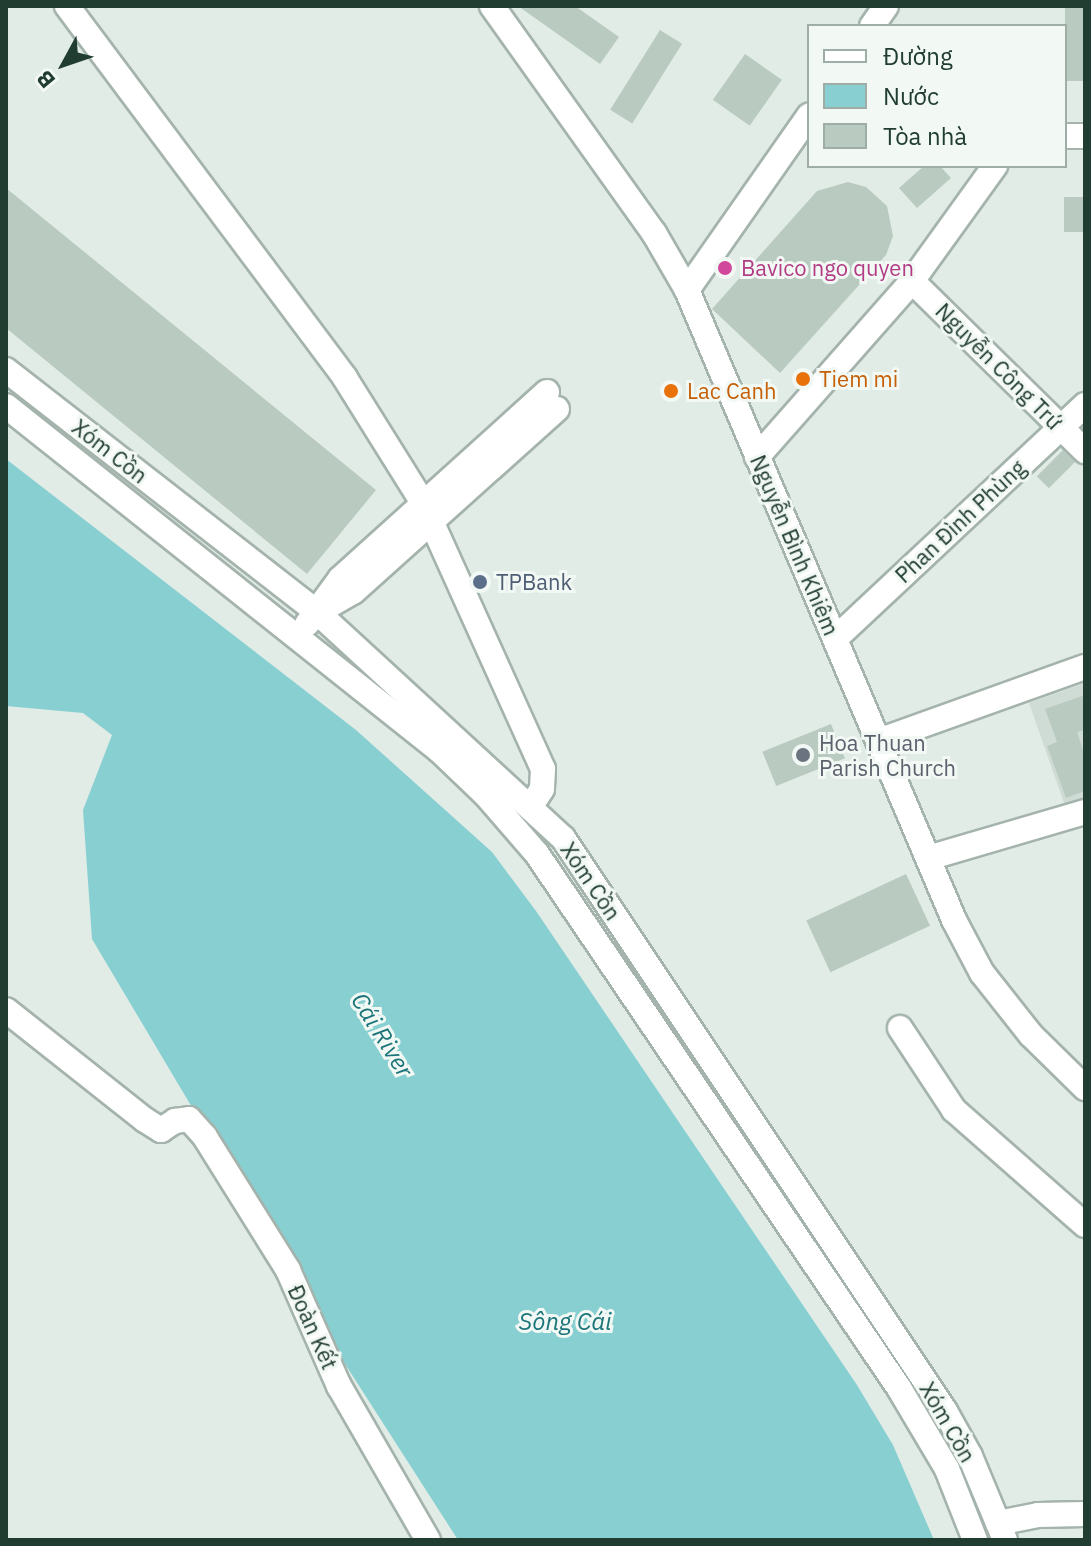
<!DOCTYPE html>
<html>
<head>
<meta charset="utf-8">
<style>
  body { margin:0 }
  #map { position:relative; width:1091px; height:1546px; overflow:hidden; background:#e1ece6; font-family:"IBM Plex Sans",sans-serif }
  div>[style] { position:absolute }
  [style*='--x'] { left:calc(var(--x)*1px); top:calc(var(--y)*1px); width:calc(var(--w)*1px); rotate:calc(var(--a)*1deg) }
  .built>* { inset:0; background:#cfdcd5 }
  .water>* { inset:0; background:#88cfd2 }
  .building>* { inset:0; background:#b9cac1; transform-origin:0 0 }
  .roads { filter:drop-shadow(2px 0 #a4b4ac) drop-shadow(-2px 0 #a4b4ac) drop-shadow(0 2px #a4b4ac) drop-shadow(0 -2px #a4b4ac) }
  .minor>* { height:24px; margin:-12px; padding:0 12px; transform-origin:12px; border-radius:12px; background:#fff }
  .dots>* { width:22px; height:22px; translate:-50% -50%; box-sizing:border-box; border:4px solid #f2f8f4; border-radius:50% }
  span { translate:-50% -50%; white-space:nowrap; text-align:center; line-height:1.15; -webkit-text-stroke:6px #f2f8f4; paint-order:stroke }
  .hotel-label { font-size:22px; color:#b23c85 }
  .left { translate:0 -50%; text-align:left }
  .street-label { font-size:22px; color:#213d32 }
  .food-label { font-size:22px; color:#c56008 }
  .service-label { font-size:22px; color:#4e5e75 }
  .worship-label { font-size:22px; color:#5b616d }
  .water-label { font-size:24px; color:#1b7479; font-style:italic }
  .frame { position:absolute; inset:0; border:8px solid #213d32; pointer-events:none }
  .legend { position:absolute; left:807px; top:24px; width:260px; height:144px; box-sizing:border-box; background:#f2f8f4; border:2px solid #9eada6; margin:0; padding:10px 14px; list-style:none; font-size:24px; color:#213d32 }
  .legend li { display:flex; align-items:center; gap:16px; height:40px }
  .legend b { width:40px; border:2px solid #9eada6 }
  .north { position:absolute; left:24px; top:24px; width:80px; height:80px; -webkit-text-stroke:6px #f2f8f4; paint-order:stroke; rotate:230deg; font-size:22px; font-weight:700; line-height:32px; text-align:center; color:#213d32 }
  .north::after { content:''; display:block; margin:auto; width:28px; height:36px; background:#213d32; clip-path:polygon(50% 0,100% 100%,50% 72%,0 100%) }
</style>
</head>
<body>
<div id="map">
  <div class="built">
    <i style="clip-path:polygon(1085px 683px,1085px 800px,1065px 806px,1029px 703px)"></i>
  </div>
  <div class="water">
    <i style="clip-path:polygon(6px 459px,356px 730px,492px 852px,536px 911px,857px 1385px,893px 1445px,934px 1540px,458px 1540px,338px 1353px,92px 939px,83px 810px,112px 735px,83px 713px,6px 706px)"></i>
  </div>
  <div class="building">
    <i style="clip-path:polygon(518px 6px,575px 6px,619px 37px,600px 64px)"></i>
    <i style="left:1065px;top:6px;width:20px;height:75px"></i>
    <i style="left:660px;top:30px;width:26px;height:94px;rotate:32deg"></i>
    <i style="left:745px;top:54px;width:45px;height:56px;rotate:35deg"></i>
    <i style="clip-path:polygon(924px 166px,940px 166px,951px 178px,917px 208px,899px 188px)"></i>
    <i style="clip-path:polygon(848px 182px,866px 187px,887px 206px,893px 236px,886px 255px,780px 373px,712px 309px,817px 191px)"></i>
    <i style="clip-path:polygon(6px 188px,376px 490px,307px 574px,6px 328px)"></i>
    <i style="left:1064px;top:197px;width:21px;height:35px"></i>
    <i style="left:1063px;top:450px;width:17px;height:37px;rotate:45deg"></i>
    <i style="clip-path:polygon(1085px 695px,1085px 730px,1077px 732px,1085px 756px,1085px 791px,1066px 798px,1047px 746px,1057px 742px,1045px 709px)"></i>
    <i style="left:831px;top:724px;width:37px;height:74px;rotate:68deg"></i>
    <i style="left:906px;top:874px;width:57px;height:110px;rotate:65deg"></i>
  </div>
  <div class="roads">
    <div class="minor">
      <i style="--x:67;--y:6;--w:464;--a:53.2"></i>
      <i style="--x:345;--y:378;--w:145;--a:58"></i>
      <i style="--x:422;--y:501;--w:294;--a:65.7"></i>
      <i style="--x:543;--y:769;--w:20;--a:93"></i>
      <i style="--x:542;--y:789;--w:20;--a:123"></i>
      <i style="--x:492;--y:6;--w:279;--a:54.5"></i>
      <i style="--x:654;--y:233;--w:66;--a:59.9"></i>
      <i style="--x:687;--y:290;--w:684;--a:67.03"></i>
      <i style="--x:954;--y:920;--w:60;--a:62.2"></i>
      <i style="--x:982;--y:973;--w:79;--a:51.7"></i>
      <i style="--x:1031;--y:1035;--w:76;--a:44.5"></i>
      <i style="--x:872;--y:26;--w:24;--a:-55"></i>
      <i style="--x:1065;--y:136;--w:20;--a:0"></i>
      <i style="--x:912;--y:281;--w:243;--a:44.5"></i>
      <i style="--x:687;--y:290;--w:213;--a:-55"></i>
      <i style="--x:6;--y:370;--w:394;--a:37.9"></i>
      <i style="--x:317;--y:612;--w:334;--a:42.6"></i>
      <i style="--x:563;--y:838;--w:689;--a:56.31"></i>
      <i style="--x:945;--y:1411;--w:51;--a:60.9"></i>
      <i style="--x:970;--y:1456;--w:91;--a:67.4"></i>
      <i style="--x:6;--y:406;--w:553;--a:38.47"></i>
      <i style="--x:439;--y:750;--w:64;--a:43.7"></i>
      <i style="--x:485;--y:794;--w:79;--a:49.1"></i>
      <i style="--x:537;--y:854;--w:645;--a:55.87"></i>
      <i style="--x:899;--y:1388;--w:94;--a:59.3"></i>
      <i style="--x:947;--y:1469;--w:76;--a:68.5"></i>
      <i style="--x:757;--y:457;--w:235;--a:-48.6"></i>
      <i style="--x:912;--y:281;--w:142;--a:-54.2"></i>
      <i style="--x:323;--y:609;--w:34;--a:-30"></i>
      <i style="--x:353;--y:592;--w:274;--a:-41.9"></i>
      <i style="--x:307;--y:624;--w:56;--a:-53.7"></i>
      <i style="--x:340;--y:579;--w:279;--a:-42.1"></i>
      <i style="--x:836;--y:638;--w:341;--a:-43.1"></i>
      <i style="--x:878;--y:741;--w:220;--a:-19.7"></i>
      <i style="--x:928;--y:858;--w:164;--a:-16.3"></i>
      <i style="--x:6;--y:1010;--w:177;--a:38.4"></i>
      <i style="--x:145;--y:1120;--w:19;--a:32"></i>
      <i style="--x:161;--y:1130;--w:17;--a:-33"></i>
      <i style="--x:175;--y:1121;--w:14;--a:-8"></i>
      <i style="--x:189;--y:1119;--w:24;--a:48"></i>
      <i style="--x:205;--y:1137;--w:157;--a:58"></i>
      <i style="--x:288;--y:1270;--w:127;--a:66.3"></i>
      <i style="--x:339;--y:1386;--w:178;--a:60"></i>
      <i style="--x:900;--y:1028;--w:98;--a:56.6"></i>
      <i style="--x:954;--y:1110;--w:174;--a:41.3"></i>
      <i style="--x:998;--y:1523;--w:41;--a:-11.3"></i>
      <i style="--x:1038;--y:1515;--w:47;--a:-1.2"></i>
    </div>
  </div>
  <div class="dots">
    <i style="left:725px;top:268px;background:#d1479c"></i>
    <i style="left:803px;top:379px;background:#e8710a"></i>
    <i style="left:671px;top:391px;background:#e8710a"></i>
    <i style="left:480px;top:582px;background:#5c6f8a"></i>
    <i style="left:803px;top:755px;background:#6b7280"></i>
  </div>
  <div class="hotel-label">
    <span class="left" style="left:741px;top:268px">Bavico ngo quyen</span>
  </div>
  <div class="street-label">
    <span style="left:999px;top:366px;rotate:45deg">Nguyễn Công Trứ</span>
    <span style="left:110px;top:451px;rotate:38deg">Xóm Cồn</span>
    <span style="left:960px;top:521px;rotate:-43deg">Phan Đình Phùng</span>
    <span style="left:795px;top:545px;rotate:67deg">Nguyễn Bình Khiêm</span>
    <span style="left:591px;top:881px;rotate:56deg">Xóm Cồn</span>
    <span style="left:313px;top:1327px;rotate:66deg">Đoàn Kết</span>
    <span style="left:948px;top:1422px;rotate:60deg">Xóm Cồn</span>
  </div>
  <div class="food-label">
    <span class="left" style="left:819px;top:379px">Tiem mi</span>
    <span class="left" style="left:687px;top:391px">Lac Canh</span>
  </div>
  <div class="service-label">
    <span class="left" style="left:496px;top:582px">TPBank</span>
  </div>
  <div class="worship-label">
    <span class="left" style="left:819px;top:755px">Hoa Thuan<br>Parish Church</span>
  </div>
  <div class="water-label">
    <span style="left:382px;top:1035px;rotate:58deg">Cái River</span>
    <span style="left:565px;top:1322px">Sông Cái</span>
  </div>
  <div class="frame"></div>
  <ul class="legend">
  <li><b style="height:10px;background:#fff"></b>Đường</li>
  <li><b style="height:22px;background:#88cfd2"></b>Nước</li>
  <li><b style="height:22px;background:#b9cac1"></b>Tòa nhà</li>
  </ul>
  <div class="north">B</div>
</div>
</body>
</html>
